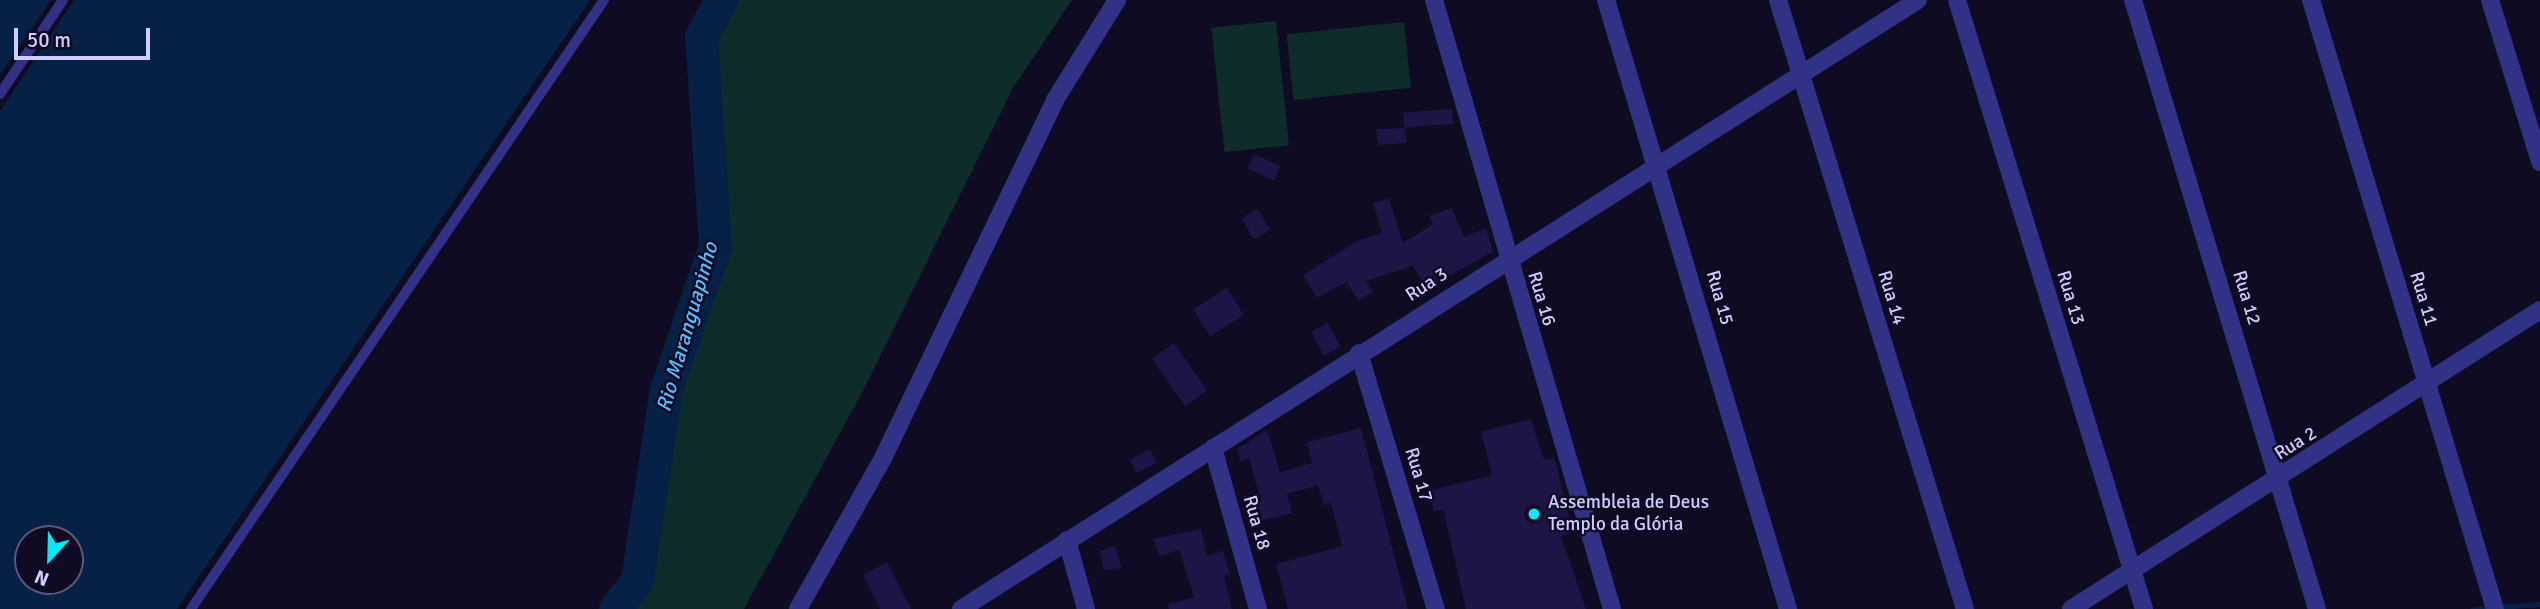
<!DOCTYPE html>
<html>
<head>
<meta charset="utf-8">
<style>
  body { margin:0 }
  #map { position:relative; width:2540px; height:609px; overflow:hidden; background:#0e0b22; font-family:Signika,sans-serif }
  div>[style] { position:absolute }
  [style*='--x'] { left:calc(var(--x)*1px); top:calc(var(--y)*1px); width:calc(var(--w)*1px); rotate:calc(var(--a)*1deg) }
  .green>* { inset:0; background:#0d2c2a; transform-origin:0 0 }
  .water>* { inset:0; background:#062145 }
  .stream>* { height:5px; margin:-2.5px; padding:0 2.5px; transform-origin:2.5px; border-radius:2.5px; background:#062145 }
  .river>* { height:33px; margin:-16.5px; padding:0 16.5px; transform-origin:16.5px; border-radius:16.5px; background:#062145 }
  .building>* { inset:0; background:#1c1545; transform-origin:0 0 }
  .lane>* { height:10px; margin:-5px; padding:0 5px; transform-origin:5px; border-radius:5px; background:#313286 }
  .street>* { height:18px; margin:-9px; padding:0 9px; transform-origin:9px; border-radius:9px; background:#313286 }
  .dots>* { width:19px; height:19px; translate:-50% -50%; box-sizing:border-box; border:4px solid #0e0b22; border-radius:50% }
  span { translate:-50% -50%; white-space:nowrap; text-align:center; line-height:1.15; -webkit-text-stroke:5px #0e0b22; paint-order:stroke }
  .street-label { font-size:19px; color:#cfccff }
  .poi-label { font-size:19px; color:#cfccff }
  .left { translate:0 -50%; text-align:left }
  .water-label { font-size:21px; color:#5abbff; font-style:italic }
  .north { position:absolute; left:14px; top:525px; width:70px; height:70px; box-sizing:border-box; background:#0e0b22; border:2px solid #5b587a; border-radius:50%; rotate:202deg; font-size:19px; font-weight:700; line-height:28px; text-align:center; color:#cfccff }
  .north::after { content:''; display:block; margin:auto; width:24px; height:32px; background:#00eaf7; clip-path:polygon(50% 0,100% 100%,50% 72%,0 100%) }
  .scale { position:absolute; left:14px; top:28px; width:136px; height:32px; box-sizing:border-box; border:4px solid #cfccff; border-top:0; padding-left:9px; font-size:21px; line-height:24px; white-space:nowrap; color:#cfccff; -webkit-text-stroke:5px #0e0b22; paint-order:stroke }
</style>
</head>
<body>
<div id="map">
  <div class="green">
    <i style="clip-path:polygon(721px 0,1072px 0,1013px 88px,863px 391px,744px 609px,615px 609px,637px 580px,666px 389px,715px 245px,701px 36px)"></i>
    <i style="left:1276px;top:21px;width:125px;height:65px;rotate:84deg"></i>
    <i style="left:1404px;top:22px;width:66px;height:118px;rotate:84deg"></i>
  </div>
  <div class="water">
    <i style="clip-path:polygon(0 0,51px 0,0 75px)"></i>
    <i style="clip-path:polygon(evenodd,74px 0,590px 0,177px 609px,0 609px,0 111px,74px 0,28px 539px,70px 539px,70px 581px,28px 581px,28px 539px)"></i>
  </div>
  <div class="stream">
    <i style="--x:2473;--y:609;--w:67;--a:-4.3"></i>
  </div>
  <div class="river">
    <i style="--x:615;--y:609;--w:36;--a:-53"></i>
    <i style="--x:637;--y:580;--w:193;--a:-81.4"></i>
    <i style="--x:666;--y:389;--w:152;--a:-71.2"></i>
    <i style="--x:715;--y:245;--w:209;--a:-93.8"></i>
    <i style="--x:701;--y:36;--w:41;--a:-60.9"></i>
  </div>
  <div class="building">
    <i style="left:1452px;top:109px;width:15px;height:49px;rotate:86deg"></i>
    <i style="clip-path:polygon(1404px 128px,1407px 143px,1378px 145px,1376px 129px)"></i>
    <i style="left:1254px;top:154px;width:29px;height:16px;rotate:25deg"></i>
    <i style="clip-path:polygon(1389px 198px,1403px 243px,1433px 224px,1429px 216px,1452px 208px,1464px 237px,1486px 228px,1493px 252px,1426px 288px,1413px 266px,1366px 281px,1373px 292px,1358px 301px,1347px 282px,1317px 298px,1303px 275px,1357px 241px,1382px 233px,1373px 203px)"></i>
    <i style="left:1258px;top:209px;width:24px;height:19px;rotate:60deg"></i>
    <i style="left:1227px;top:288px;width:32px;height:40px;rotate:58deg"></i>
    <i style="left:1328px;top:323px;width:27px;height:19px;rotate:62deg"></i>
    <i style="left:1174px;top:343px;width:58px;height:27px;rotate:55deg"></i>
    <i style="clip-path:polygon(1531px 419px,1544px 460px,1554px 458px,1557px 468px,1573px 533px,1561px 536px,1586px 609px,1466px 609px,1443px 509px,1434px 511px,1429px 491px,1492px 475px,1481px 432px)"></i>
    <i style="clip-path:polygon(1361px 428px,1408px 609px,1288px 609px,1276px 564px,1342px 546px,1331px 503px,1324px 505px,1318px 485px,1287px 494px,1292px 513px,1254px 523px,1249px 505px,1261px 501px,1249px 458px,1240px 461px,1237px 449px,1267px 430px,1280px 472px,1312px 463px,1307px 442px)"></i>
    <i style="left:1150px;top:449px;width:15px;height:23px;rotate:62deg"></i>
    <i style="clip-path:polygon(1201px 529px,1207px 556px,1223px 551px,1230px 574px,1224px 576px,1232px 609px,1169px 609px,1168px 604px,1194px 597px,1179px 550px,1159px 556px,1153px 539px)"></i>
    <i style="clip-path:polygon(1115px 546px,1122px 568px,1103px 570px,1100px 551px)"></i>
    <i style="clip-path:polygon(887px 562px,911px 609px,880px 609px,863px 575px)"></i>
  </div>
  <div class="lane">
    <i style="--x:0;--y:94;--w:113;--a:-56.2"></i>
    <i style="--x:191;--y:609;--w:736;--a:-55.86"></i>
  </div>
  <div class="street">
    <i style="--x:1434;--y:0;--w:634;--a:73.71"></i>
    <i style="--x:1606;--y:0;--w:636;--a:73.36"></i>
    <i style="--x:1778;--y:0;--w:637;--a:72.93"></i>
    <i style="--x:1957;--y:0;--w:637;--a:72.93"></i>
    <i style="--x:2133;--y:0;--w:636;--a:73.19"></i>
    <i style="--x:2311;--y:0;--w:636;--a:73.19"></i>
    <i style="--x:2490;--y:0;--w:170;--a:72.8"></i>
    <i style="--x:1359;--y:353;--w:267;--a:73.3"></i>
    <i style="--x:1213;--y:448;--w:167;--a:74.4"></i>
    <i style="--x:1067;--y:540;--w:72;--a:74.6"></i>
    <i style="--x:798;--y:609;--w:173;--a:-60.6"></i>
    <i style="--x:883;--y:458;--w:397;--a:-64.3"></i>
    <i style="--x:1055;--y:100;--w:118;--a:-58.2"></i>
    <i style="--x:961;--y:609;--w:1134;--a:-32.47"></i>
    <i style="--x:2071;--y:609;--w:556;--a:-32.52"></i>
  </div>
  <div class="dots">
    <i style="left:1534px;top:514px;background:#00eaf7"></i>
  </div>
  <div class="street-label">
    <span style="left:1427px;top:285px;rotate:-33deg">Rua 3</span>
    <span style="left:1719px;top:298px;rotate:74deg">Rua 15</span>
    <span style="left:1891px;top:298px;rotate:73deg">Rua 14</span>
    <span style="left:2070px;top:298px;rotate:73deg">Rua 13</span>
    <span style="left:2246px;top:298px;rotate:73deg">Rua 12</span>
    <span style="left:1541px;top:299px;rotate:73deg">Rua 16</span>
    <span style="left:2423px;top:299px;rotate:73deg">Rua 11</span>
    <span style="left:2296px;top:444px;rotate:-32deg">Rua 2</span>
    <span style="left:1418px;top:475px;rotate:73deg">Rua 17</span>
    <span style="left:1256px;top:523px;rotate:74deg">Rua 18</span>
  </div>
  <div class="poi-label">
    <span class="left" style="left:1548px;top:514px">Assembleia de Deus<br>Templo da Glória</span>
  </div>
  <div class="water-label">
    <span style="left:687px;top:327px;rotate:-74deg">Rio Maranguapinho</span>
  </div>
  <div class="north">N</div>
  <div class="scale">50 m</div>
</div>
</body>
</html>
